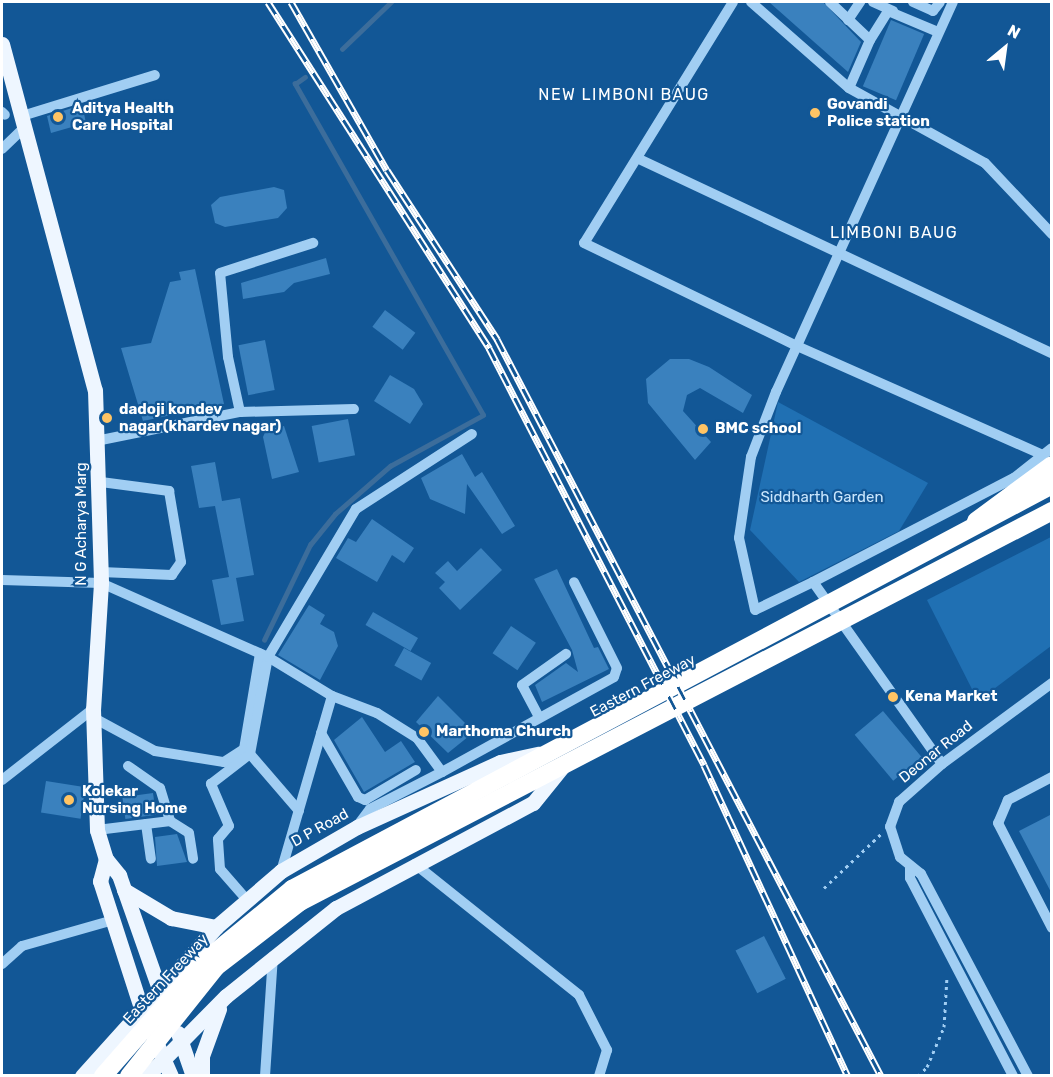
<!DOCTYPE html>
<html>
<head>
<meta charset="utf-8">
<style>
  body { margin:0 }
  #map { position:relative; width:1053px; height:1077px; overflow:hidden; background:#125796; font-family:Rubik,sans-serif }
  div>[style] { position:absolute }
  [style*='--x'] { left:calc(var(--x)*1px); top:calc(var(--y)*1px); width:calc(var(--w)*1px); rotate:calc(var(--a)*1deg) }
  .green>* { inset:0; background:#2070b3 }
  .stream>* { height:4.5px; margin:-2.25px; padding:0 2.25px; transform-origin:2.25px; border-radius:2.25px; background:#3c6d9b }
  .building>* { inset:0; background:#3a81be; transform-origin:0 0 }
  .path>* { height:3px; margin-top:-1.5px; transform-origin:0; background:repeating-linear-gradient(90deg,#a1cef3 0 3px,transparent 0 7.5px) }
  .minor>* { height:10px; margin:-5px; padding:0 5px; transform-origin:5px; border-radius:5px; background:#a1cef3 }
  .major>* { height:15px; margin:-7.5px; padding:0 7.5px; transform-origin:7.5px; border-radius:7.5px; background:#eef6ff }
  .highway>* { height:18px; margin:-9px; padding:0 9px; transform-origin:9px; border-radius:9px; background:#fff }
  .rail>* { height:7px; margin-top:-3.5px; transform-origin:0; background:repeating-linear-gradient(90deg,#125796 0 14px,#fff 0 28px); box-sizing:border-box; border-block:2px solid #fff }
  .dots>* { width:16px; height:16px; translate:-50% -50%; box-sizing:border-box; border:3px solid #125796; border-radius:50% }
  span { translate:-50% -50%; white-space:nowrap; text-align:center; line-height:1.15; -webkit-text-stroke:4.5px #125796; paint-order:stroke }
  .poi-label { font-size:15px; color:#fff; font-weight:700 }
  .left { translate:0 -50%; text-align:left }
  .park-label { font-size:15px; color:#c9e6fd }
  .street-label { font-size:15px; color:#fff }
  .neighbourhood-label { font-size:16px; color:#fff; letter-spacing:1.5px }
  .frame { position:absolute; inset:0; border:3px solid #fff; pointer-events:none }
  .north { position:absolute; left:975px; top:18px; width:60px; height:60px; -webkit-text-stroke:4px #125796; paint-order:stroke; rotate:29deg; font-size:16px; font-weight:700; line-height:24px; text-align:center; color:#fff }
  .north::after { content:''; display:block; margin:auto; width:21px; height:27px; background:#fff; clip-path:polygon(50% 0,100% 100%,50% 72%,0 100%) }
</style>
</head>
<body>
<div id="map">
  <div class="green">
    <i style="clip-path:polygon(778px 402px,928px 483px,899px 531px,799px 582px,750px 530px)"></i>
    <i style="clip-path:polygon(1051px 537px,1051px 646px,978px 701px,927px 600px)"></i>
  </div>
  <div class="stream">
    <i style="--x:342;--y:49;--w:68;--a:-43.8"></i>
    <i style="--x:264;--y:640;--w:106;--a:-64.2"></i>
    <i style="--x:310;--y:545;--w:40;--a:-51"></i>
    <i style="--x:335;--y:514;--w:73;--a:-41.1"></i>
    <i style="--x:390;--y:466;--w:106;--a:-28.7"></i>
    <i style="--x:483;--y:415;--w:381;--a:-119.6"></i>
    <i style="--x:295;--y:84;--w:12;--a:-35"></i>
  </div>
  <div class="building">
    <i style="clip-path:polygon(769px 2px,823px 2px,861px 42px,848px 72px)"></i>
    <i style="left:891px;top:20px;width:36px;height:72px;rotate:23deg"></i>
    <i style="clip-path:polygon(72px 108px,83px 109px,86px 123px,51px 133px,47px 116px)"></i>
    <i style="clip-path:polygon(274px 187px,284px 190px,287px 208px,278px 218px,225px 227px,215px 223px,211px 205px,220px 197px)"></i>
    <i style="clip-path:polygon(326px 258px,330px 274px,294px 283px,284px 292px,243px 299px,241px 283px)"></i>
    <i style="clip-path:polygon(195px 269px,224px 404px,143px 421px,121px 348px,151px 343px,170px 282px,181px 280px,179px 272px)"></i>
    <i style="left:385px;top:310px;width:38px;height:21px;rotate:37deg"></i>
    <i style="left:265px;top:340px;width:51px;height:27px;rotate:79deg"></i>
    <i style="clip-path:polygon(670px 359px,689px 359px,709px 367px,752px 395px,743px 413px,700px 388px,687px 395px,683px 411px,711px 442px,695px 460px,648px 403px,646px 379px)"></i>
    <i style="clip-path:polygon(390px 375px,414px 389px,423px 404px,410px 424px,374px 401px)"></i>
    <i style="left:348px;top:419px;width:37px;height:37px;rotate:79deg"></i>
    <i style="clip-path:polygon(284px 426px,299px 472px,272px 479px,263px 437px,266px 430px)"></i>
    <i style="clip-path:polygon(462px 454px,475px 477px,482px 472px,515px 526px,502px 534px,467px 484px,465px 514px,430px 499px,421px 478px)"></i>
    <i style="clip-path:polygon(215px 462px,222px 501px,240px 498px,254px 575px,236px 578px,244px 621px,221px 625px,212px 580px,229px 577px,215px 506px,199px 508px,191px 466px)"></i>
    <i style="clip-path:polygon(372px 519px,414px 548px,404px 563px,392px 555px,377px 582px,336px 558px,348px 538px,356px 542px)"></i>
    <i style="clip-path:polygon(481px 548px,502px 570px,460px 610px,439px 588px,445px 582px,435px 573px,448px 561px,457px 571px)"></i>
    <i style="clip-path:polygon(557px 569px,594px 648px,598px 647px,609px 669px,542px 702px,535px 685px,566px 663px,578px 672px,572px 650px,534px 579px)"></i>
    <i style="clip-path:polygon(309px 605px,325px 615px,320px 624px,334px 632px,338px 646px,320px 680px,278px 655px)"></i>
    <i style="left:373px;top:612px;width:52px;height:15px;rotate:30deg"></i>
    <i style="left:511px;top:626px;width:30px;height:33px;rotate:34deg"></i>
    <i style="left:404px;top:648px;width:31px;height:20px;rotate:29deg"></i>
    <i style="clip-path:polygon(438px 696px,474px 732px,448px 753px,416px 722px)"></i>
    <i style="left:883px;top:711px;width:60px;height:37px;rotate:50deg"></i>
    <i style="clip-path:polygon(362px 717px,385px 752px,401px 741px,415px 762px,364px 792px,334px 740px)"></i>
    <i style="left:46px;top:781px;width:40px;height:32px;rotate:9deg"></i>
    <i style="left:153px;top:793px;width:22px;height:31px;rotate:82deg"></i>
    <i style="clip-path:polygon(1052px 814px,1052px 894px,1019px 831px)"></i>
    <i style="clip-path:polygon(177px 834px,187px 862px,157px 866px,155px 837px)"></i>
    <i style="left:764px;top:936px;width:48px;height:32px;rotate:63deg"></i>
  </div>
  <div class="path">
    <i style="--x:824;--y:888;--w:79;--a:-43.5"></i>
    <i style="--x:918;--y:1076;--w:13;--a:-45"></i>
    <i style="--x:927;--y:1067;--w:43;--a:-67"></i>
    <i style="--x:944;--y:1027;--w:50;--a:-86.6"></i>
  </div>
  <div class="minor">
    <i style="--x:733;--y:2;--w:283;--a:121.7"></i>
    <i style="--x:584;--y:243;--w:237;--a:25.8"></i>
    <i style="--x:797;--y:346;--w:269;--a:23.9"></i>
    <i style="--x:751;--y:2;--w:130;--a:41.3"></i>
    <i style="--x:849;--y:88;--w:155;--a:28.9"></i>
    <i style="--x:985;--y:163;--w:98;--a:46.7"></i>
    <i style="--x:830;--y:2;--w:55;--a:43.5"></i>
    <i style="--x:870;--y:40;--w:52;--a:113.6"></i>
    <i style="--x:873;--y:2;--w:22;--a:24"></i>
    <i style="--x:913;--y:2;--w:22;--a:24"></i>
    <i style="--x:933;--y:11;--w:11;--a:-52"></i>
    <i style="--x:848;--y:20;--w:22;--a:-56"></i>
    <i style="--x:870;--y:40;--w:34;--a:-58"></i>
    <i style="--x:888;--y:11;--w:54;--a:22.8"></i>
    <i style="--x:2;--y:112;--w:4;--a:45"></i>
    <i style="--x:22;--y:116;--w:139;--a:-17.1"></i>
    <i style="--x:2;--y:149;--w:33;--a:-44"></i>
    <i style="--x:639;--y:159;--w:456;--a:25.2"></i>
    <i style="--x:240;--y:412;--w:56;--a:-102.3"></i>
    <i style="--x:228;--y:357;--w:84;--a:-95.4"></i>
    <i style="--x:220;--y:273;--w:98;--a:-17.9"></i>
    <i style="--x:101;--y:440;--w:142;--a:-11.4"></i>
    <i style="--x:240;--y:412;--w:114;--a:-1.5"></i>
    <i style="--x:101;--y:482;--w:69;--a:7.5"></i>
    <i style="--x:169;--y:491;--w:72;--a:80.4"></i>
    <i style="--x:181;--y:562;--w:16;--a:125"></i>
    <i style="--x:172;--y:575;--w:71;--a:-177.6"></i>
    <i style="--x:2;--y:580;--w:99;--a:1.7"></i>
    <i style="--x:101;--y:583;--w:183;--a:23.9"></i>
    <i style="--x:268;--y:657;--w:75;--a:31.4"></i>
    <i style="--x:332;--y:696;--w:182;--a:106.2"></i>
    <i style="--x:813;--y:582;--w:226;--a:-27.4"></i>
    <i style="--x:1014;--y:478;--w:48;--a:-38.3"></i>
    <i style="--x:332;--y:696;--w:48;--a:20.7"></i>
    <i style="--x:377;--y:713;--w:47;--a:32"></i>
    <i style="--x:417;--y:738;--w:42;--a:53.7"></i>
    <i style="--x:442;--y:772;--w:81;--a:152.8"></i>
    <i style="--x:370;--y:809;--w:20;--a:127"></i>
    <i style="--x:539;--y:717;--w:36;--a:-118"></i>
    <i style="--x:522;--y:685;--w:54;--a:-35.2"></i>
    <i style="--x:94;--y:718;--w:69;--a:28.4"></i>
    <i style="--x:155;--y:751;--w:70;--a:9.1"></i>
    <i style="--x:224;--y:762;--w:24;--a:-33"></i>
    <i style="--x:244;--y:749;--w:97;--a:-80.5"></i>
    <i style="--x:321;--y:733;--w:74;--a:60"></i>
    <i style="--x:358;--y:797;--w:8;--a:23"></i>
    <i style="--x:365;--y:800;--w:59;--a:-30.5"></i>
    <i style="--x:250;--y:754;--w:75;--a:49.3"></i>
    <i style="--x:942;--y:764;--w:223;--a:-125.3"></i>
    <i style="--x:813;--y:582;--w:64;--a:154.2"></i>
    <i style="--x:755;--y:610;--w:74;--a:-102.5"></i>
    <i style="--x:739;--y:538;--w:82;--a:-81.6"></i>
    <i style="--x:751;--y:457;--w:70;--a:-69"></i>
    <i style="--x:776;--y:392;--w:428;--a:-65.6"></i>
    <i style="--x:128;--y:766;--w:39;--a:35"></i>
    <i style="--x:160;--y:788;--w:34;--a:73"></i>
    <i style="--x:442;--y:772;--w:196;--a:-28.9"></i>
    <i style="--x:614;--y:677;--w:9;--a:-72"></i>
    <i style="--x:617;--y:668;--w:96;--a:-116.6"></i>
    <i style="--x:1052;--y:777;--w:50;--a:152.4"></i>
    <i style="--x:1008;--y:800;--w:25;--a:113"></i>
    <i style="--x:998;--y:823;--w:118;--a:62.8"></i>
    <i style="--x:2;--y:780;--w:115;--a:-38"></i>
    <i style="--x:146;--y:824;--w:35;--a:82"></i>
    <i style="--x:97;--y:830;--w:74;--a:-7"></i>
    <i style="--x:170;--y:821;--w:22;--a:32"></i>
    <i style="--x:189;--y:833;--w:26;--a:81"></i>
    <i style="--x:415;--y:864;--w:210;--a:38.6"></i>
    <i style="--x:579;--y:995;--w:62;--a:63"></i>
    <i style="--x:607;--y:1050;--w:27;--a:107"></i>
    <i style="--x:910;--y:868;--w:10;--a:90"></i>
    <i style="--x:910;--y:878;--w:223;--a:62.5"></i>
    <i style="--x:247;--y:900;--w:41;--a:-131.1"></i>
    <i style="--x:220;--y:869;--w:30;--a:-94"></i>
    <i style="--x:218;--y:839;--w:17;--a:-50"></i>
    <i style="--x:229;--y:826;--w:46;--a:-113.2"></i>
    <i style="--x:211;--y:784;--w:49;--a:-37.6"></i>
    <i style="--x:250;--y:754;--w:99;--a:-79.5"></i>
    <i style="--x:268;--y:657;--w:172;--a:-59.3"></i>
    <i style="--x:356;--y:509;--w:138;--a:-32.9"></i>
    <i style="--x:2;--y:964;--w:27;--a:-42"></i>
    <i style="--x:22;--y:946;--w:95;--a:-15.9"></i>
    <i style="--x:265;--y:1076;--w:120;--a:-86.2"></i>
    <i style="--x:1028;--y:1076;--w:229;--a:-117.9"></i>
    <i style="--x:921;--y:874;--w:27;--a:-141"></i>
    <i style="--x:900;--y:857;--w:32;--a:-108"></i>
    <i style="--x:890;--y:827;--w:27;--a:-70"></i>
    <i style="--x:899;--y:802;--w:57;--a:-41.5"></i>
    <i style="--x:942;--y:764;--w:137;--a:-36.4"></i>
  </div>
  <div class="major">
    <i style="--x:2;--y:44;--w:358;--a:75"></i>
    <i style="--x:95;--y:390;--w:193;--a:88.2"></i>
    <i style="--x:101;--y:583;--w:126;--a:93.6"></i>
    <i style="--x:93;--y:709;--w:121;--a:88.1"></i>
    <i style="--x:97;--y:830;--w:30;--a:73"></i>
    <i style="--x:106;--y:859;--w:23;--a:105"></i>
    <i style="--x:100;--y:881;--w:133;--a:72.1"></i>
    <i style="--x:141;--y:1008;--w:74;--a:66.2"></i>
    <i style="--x:106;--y:859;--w:21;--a:51"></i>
    <i style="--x:119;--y:875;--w:129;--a:70.6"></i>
    <i style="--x:124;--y:890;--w:55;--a:30.8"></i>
    <i style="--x:171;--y:918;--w:46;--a:11.3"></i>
    <i style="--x:178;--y:1033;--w:46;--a:70.8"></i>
    <i style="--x:82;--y:1076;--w:200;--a:-48"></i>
    <i style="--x:216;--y:927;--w:86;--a:-40.7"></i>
    <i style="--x:281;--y:871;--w:88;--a:-30.1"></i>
    <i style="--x:357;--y:827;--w:157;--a:-24.4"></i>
    <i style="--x:500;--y:762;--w:40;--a:-12"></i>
    <i style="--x:147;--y:1076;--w:112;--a:-45.4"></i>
    <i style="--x:226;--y:996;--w:141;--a:-38.7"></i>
    <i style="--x:336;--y:908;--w:223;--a:-28.1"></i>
    <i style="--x:533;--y:803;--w:46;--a:-51.1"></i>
    <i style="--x:202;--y:1076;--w:20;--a:-90"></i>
    <i style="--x:202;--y:1056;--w:50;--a:-70.1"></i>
  </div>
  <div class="highway">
    <i style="--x:976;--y:521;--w:94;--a:-36.4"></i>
    <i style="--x:103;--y:1076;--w:150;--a:-48.8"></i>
    <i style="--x:202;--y:963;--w:117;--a:-39.4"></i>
    <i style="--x:292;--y:889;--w:861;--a:-27.99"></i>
    <i style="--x:129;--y:1076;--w:139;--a:-51.4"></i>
    <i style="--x:216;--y:967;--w:106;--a:-37.7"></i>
    <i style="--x:300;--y:902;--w:848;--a:-27.47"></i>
  </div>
  <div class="rail">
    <i style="--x:268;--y:2;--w:411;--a:57.4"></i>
    <i style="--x:489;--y:348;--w:469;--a:62.7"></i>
    <i style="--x:704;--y:765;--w:343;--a:65.2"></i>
    <i style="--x:291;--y:2;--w:193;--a:60.3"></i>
    <i style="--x:387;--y:170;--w:202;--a:56.9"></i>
    <i style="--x:497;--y:339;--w:831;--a:62.48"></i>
  </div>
  <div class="dots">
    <i style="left:815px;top:113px;background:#ffc464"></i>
    <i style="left:58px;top:117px;background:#ffc464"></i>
    <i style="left:107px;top:418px;background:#ffc464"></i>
    <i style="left:703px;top:429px;background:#ffc464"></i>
    <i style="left:893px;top:697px;background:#ffc464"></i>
    <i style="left:424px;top:732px;background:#ffc464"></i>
    <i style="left:69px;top:800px;background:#ffc464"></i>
  </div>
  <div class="poi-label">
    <span class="left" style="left:827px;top:113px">Govandi<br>Police station</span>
    <span class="left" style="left:72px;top:117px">Aditya Health<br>Care Hospital</span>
    <span class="left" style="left:119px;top:418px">dadoji kondev<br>nagar(khardev nagar)</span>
    <span class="left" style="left:715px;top:429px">BMC school</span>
    <span class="left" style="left:905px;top:697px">Kena Market</span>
    <span class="left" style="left:436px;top:732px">Marthoma Church</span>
    <span class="left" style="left:82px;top:800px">Kolekar<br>Nursing Home</span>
  </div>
  <div class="park-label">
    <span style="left:822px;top:498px">Siddharth Garden</span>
  </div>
  <div class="street-label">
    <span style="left:82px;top:524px;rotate:-90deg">N G Acharya Marg</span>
    <span style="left:643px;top:686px;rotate:-28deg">Eastern Freeway</span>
    <span style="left:936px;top:752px;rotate:-39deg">Deonar Road</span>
    <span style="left:320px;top:828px;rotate:-29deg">D P Road</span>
    <span style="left:166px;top:979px;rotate:-47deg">Eastern Freeway</span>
  </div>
  <div class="neighbourhood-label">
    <span style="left:624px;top:95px">NEW LIMBONI BAUG</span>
    <span style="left:894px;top:233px">LIMBONI BAUG</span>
  </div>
  <div class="frame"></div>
  <div class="north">N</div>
</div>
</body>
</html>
